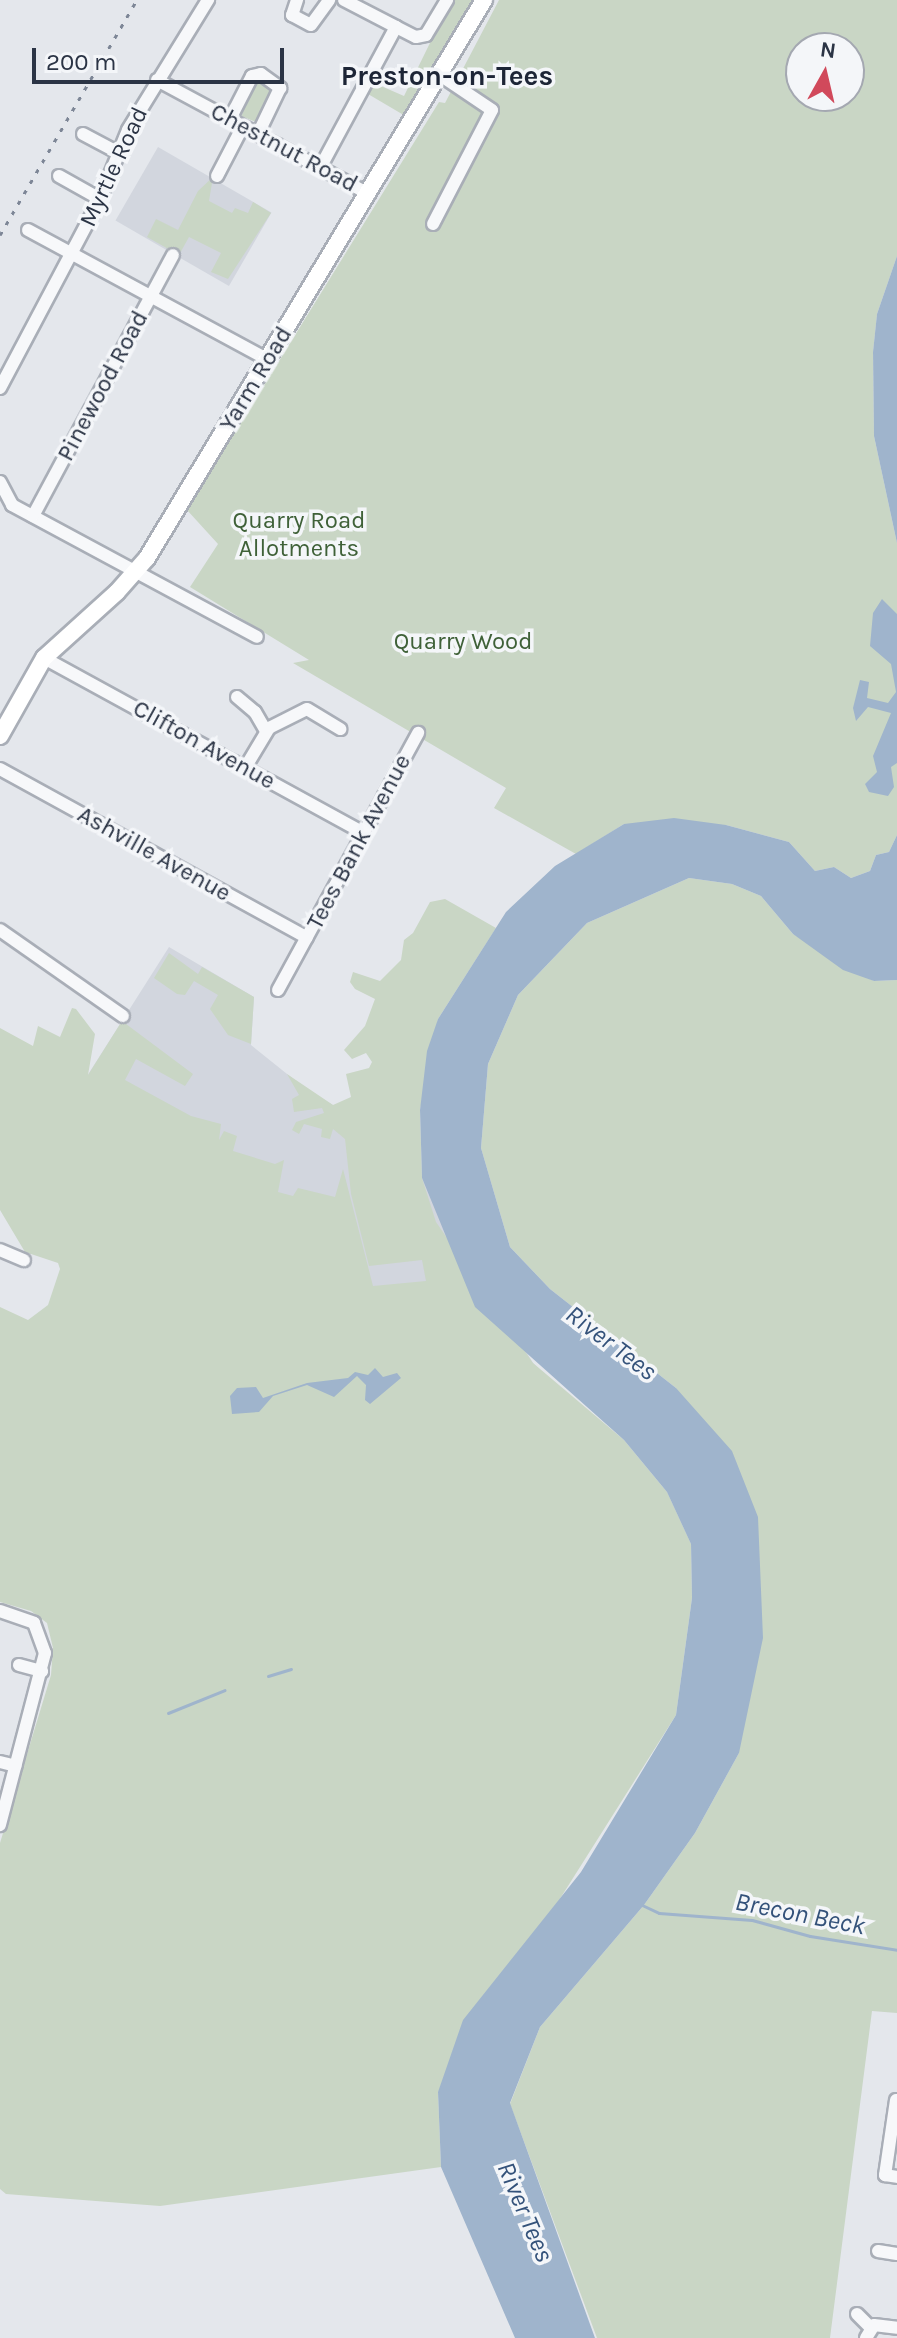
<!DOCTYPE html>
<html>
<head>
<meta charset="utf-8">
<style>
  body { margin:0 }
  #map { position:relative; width:897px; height:2338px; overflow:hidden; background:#e4e7ec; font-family:Karla,sans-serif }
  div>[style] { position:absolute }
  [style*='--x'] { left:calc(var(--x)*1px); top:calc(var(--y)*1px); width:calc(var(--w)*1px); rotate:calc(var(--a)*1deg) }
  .built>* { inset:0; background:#d2d6de; transform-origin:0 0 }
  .green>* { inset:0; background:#c9d6c5; transform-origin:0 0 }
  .water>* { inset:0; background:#9fb4cc }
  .stream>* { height:3px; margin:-1.5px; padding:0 1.5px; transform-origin:1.5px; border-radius:1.5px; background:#9fb4cc }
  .roads { filter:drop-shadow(2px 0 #a9aeb7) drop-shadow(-2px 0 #a9aeb7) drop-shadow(0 2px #a9aeb7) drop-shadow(0 -2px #a9aeb7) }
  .minor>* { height:12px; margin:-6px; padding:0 6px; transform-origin:6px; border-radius:6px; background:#f7f8fa }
  .major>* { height:16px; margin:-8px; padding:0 8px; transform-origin:8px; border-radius:8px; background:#fff }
  .rail>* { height:3px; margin-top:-1.5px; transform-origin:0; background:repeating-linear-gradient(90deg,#7d8696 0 4px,transparent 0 12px) }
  span { translate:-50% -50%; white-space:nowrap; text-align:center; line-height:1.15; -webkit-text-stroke:7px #f4f6f9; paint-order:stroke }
  .street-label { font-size:24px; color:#2b3445 }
  .park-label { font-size:24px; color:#3f6138 }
  .water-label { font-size:26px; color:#34527a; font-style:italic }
  .quarter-label { font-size:28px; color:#1d2536; font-weight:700 }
  .north { position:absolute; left:785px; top:32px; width:80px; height:80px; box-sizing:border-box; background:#f4f6f9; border:2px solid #a4a8b1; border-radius:50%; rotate:8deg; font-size:22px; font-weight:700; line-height:32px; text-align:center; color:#2b3445 }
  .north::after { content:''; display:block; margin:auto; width:28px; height:36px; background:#d1495b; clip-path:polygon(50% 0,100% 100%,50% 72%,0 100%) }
  .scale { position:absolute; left:32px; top:48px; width:252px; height:36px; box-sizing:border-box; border:4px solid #2b3445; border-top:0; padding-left:10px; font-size:24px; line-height:28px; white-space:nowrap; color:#2b3445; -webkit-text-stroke:6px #f4f6f9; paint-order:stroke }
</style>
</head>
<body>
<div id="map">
  <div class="built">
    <i style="left:158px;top:147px;width:131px;height:85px;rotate:30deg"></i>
    <i style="clip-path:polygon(169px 947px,254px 997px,251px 1045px,307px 1090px,333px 1105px,382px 1112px,533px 1363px,667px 1492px,691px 1544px,417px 1327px,395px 1320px,82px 1084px)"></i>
  </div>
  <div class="green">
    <i style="clip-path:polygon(451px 0,477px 0,407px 117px,368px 94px,374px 83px,404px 96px)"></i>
    <i style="clip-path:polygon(evenodd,499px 0,897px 0,897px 256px,877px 314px,873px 352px,874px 436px,897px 543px,897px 835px,889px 852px,876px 855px,870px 871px,851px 878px,834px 867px,815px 871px,789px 842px,726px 825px,624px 824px,576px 854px,494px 808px,506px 788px,293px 663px,309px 660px,190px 587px,218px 544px,187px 510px,439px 102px,445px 103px,499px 0,801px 48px,849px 48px,849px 96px,801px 96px,801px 48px)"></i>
    <i style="left:256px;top:78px;width:22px;height:41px;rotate:21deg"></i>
    <i style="clip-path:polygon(213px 177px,209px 201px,232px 213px,235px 208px,248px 213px,253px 202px,271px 213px,228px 279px,211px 272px,221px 253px,189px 237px,179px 255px,147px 237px,156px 219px,178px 230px,198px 191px)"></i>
    <i style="clip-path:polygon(689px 878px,732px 884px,761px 896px,793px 934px,874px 981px,897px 980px,897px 2013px,872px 2011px,830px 2338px,597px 2338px,510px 2104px,540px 2027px,644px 1905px,695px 1833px,739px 1753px,676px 1388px,550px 1289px,510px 1247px,481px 1148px,488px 1064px,518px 995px,587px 923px)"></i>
    <i style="clip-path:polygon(445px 899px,496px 928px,438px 1019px,420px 1110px,422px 1178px,436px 1222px,533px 1363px,624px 1440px,667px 1492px,691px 1544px,692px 1598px,676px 1715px,438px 2092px,441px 2167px,160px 2206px,6px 2194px,0 2189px,0 1843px,51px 1675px,53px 1648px,47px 1623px,31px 1611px,0 1602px,0 1307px,28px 1320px,48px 1305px,60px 1269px,58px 1263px,25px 1252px,0 1210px,0 1028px,33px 1046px,38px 1026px,60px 1037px,72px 1008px,76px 1009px,95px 1034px,88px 1075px,122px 1021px,193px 1074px,185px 1086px,136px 1059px,125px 1080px,191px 1116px,221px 1124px,219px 1140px,224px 1131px,237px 1136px,233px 1151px,275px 1164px,284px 1160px,278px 1192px,293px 1196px,298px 1188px,335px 1197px,343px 1169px,373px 1286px,426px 1281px,422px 1260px,369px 1266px,351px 1194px,345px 1139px,333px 1129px,330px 1139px,321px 1137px,322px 1129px,304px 1124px,299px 1134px,292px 1130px,296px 1122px,324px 1113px,322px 1108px,294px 1112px,292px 1099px,299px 1095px,287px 1074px,333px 1105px,351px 1097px,346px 1074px,369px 1068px,372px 1062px,366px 1053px,352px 1059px,344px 1050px,365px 1026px,375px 999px,355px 989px,350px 982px,353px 972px,380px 981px,401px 960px,404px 940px,413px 933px,430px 902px)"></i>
    <i style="clip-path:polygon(169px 953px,198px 974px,202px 967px,254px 997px,251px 1044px,228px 1035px,210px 1009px,218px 995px,194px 981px,185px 995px,177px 994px,154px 978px)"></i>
  </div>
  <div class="water">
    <i style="clip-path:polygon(897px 256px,897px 543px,874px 436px,873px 352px,877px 314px)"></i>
    <i style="clip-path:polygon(882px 599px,897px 614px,897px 763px,891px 767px,894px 787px,888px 796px,869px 792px,865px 784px,877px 772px,873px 756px,891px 713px,868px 707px,856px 721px,853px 708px,860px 680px,869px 682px,867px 698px,888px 703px,896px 692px,891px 664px,870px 646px,873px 613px)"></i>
    <i style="clip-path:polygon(674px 818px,726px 825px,789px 842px,815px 871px,834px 867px,851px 878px,870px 871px,876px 855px,889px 852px,897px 835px,897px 980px,874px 981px,843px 970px,793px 934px,761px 896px,732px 884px,689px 878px,587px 923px,518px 995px,488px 1064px,481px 1148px,510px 1247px,550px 1289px,676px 1388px,732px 1451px,758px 1517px,763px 1638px,739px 1753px,695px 1833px,644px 1905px,540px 2027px,510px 2103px,595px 2338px,515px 2338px,441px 2167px,438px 2092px,463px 2020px,581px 1872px,676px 1715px,692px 1598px,691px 1544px,667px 1492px,624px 1440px,475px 1307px,422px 1178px,420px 1110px,427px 1051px,438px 1019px,506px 912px,555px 866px,624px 824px)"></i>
    <i style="clip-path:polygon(375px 1368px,383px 1377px,397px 1373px,401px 1378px,370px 1404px,365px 1400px,366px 1385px,357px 1376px,334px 1397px,307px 1385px,273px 1396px,259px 1412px,232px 1414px,230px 1396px,237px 1388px,256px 1387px,263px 1398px,307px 1383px,348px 1378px,355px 1372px,368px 1375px)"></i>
  </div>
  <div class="stream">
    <i style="--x:268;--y:1676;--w:24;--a:-17"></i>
    <i style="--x:168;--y:1713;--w:61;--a:-22"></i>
    <i style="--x:642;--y:1905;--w:19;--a:25"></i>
    <i style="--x:659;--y:1913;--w:93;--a:4.3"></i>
    <i style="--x:752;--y:1920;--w:60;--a:15.4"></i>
    <i style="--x:810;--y:1936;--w:88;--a:9.1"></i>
  </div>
  <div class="roads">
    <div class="minor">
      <i style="--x:297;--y:0;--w:16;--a:108"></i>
      <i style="--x:292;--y:15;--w:21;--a:28"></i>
      <i style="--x:311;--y:25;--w:31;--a:-54"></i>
      <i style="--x:344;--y:0;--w:59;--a:27.4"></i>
      <i style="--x:157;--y:80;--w:241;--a:28.3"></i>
      <i style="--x:230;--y:119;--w:48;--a:-62.9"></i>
      <i style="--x:252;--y:76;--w:9;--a:-13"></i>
      <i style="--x:261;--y:74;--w:24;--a:36"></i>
      <i style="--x:280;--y:88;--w:51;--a:115.6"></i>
      <i style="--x:83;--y:134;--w:40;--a:28"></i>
      <i style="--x:320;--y:168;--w:160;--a:-61.7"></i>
      <i style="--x:396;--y:27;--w:22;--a:27"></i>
      <i style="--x:416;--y:37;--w:10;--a:-11"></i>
      <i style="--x:426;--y:35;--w:41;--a:-59"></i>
      <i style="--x:59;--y:176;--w:47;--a:29.3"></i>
      <i style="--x:217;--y:176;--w:56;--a:-62.5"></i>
      <i style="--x:433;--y:224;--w:128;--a:-62.6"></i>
      <i style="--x:492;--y:110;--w:63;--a:-146.1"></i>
      <i style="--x:28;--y:230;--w:273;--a:28.4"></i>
      <i style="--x:0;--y:388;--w:214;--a:-62.1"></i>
      <i style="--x:100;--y:199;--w:74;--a:-67.9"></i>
      <i style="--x:128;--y:130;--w:153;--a:-58.4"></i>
      <i style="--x:0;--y:482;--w:26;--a:62"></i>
      <i style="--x:12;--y:505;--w:278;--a:28.3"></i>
      <i style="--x:33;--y:516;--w:296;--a:-61.8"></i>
      <i style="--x:44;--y:658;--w:364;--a:28.7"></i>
      <i style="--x:237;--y:697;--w:23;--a:40"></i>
      <i style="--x:255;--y:712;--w:22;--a:60"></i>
      <i style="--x:245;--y:768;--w:47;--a:-59"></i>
      <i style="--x:269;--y:728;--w:42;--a:-26.6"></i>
      <i style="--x:307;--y:709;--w:39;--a:31"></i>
      <i style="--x:0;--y:769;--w:350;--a:28.8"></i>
      <i style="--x:0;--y:930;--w:150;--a:35"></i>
      <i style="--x:278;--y:990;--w:293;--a:-61.4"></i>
      <i style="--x:0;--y:1250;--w:26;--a:23"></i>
      <i style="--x:0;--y:1611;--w:36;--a:19"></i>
      <i style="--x:34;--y:1623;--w:32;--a:70"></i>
      <i style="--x:45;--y:1653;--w:178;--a:104.7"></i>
      <i style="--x:19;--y:1665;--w:24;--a:15"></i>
      <i style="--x:0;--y:1762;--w:16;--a:14"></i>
      <i style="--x:896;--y:2100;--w:76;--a:98.3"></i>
      <i style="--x:885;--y:2175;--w:12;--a:9"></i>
      <i style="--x:878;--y:2251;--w:19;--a:9"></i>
      <i style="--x:857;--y:2314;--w:18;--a:45"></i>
      <i style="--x:866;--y:2338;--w:15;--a:-58"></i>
      <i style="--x:874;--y:2325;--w:23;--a:7"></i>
    </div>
    <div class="major">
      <i style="--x:0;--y:736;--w:90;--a:-60.6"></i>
      <i style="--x:44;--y:658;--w:98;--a:-42.1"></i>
      <i style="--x:117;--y:592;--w:45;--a:-48.6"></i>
      <i style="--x:147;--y:558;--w:652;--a:-58.87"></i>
    </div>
  </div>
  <div class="rail">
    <i style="--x:0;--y:235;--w:272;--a:-59.8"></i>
  </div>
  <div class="street-label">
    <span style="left:284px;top:148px;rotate:28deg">Chestnut Road</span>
    <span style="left:114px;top:167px;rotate:-65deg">Myrtle Road</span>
    <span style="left:256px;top:379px;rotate:-59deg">Yarm Road</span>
    <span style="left:103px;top:386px;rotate:-62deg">Pinewood Road</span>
    <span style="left:204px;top:745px;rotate:29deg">Clifton Avenue</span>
    <span style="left:359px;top:842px;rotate:-62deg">Tees Bank Avenue</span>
    <span style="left:154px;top:854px;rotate:29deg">Ashville Avenue</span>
  </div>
  <div class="park-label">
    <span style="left:299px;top:535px">Quarry Road<br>Allotments</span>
    <span style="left:463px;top:642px">Quarry Wood</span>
  </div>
  <div class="water-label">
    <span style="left:611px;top:1343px;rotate:37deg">River Tees</span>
    <span style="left:800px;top:1914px;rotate:11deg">Brecon Beck</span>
    <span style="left:525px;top:2212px;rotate:67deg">River Tees</span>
  </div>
  <div class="quarter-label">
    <span style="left:447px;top:76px">Preston-on-Tees</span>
  </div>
  <div class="north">N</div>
  <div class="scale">200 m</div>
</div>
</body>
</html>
